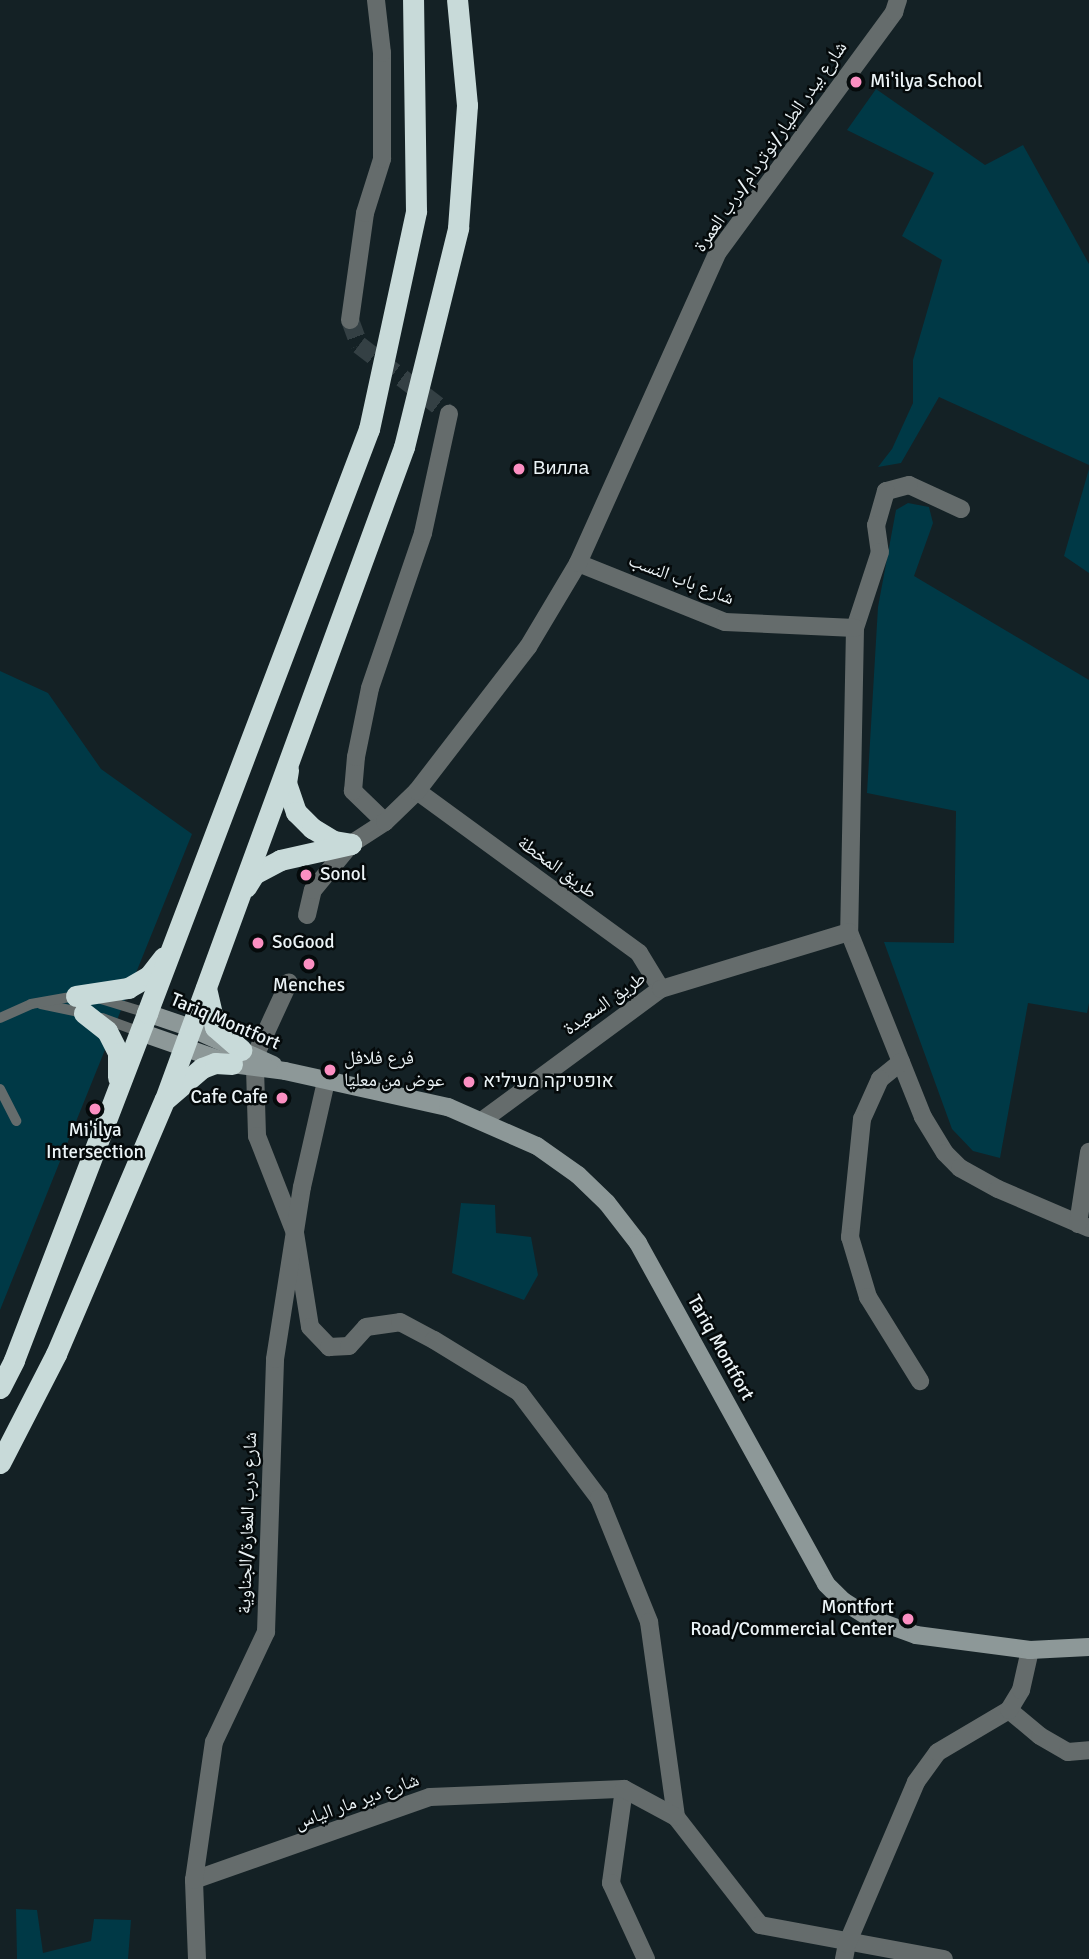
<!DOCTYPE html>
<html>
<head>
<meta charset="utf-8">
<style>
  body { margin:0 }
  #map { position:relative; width:1089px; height:1959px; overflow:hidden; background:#142125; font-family:Signika,"Noto Naskh Arabic",Heebo,sans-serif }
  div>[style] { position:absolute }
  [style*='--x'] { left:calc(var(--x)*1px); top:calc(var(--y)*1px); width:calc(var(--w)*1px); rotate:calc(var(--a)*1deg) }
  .green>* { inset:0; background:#003946 }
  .street-tunnel>* { height:18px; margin-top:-9px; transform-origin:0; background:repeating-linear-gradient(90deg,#344044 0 18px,transparent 0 27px) }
  .lane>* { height:10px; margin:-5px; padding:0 5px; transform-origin:5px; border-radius:5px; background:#656c6c }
  .street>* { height:18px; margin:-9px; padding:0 9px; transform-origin:9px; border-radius:9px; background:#656c6c }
  .secondary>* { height:18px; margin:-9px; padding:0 9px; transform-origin:9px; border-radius:9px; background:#8d9898 }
  .highway>* { height:21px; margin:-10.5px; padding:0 10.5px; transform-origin:10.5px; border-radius:10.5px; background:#c8dad9 }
  .dots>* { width:19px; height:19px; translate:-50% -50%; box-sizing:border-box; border:4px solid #050a0b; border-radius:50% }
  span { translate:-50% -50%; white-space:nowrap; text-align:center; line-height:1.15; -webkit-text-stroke:5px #050a0b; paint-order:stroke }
  .poi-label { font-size:19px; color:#ebf3f6 }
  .left { translate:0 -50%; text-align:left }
  .right { translate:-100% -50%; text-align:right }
  .street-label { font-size:19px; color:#ebf3f6 }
</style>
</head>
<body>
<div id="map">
  <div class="green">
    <i style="clip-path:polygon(876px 89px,985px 165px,1023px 145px,1089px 264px,1089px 465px,939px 397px,901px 463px,878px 467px,892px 449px,913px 403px,913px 360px,942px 260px,902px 236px,934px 173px,847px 130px)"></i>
    <i style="clip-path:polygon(1089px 469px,1089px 573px,1064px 556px)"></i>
    <i style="clip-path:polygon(908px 503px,929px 507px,933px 523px,914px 576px,1089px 680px,1089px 1003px,1087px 1013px,1028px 1003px,1000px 1158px,973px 1151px,952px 1129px,884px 942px,954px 943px,956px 811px,867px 793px,878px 607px,896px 510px)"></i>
    <i style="clip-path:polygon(0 671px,48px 693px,101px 769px,192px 834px,0 1310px)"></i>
    <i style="clip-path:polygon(461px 1203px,495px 1205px,496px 1233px,531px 1237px,538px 1275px,524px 1300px,452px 1273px)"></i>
    <i style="clip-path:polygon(16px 1909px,37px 1910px,43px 1953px,91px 1941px,94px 1919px,131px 1920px,128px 1959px,17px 1959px)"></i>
  </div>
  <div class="street-tunnel">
    <i style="--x:350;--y:320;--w:27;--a:70"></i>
    <i style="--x:359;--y:345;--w:113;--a:37.5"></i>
  </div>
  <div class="lane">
    <i style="--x:101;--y:999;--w:48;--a:16.9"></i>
    <i style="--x:41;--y:1004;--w:44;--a:11.8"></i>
    <i style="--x:0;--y:1018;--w:34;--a:-24"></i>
    <i style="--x:31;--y:1004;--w:46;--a:-10.1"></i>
    <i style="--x:102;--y:1018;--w:40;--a:20.2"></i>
    <i style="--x:0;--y:1089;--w:36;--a:63"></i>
  </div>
  <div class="street">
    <i style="--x:350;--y:320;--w:108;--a:-82"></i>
    <i style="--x:365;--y:213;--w:57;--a:-72.5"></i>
    <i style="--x:382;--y:159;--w:106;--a:-90"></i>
    <i style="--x:382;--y:53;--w:53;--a:-96.5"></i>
    <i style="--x:961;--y:509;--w:57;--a:-155.2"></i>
    <i style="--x:909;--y:485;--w:24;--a:165"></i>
    <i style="--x:886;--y:491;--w:35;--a:106"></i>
    <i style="--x:876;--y:525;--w:27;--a:82"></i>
    <i style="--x:880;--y:552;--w:80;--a:108.2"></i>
    <i style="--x:855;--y:628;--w:304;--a:91.1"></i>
    <i style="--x:849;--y:932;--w:199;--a:68.2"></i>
    <i style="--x:923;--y:1117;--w:42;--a:58.6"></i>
    <i style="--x:945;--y:1153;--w:21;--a:45"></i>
    <i style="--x:960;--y:1168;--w:43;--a:28.9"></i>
    <i style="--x:998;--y:1189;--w:99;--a:23.2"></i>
    <i style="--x:578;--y:563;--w:158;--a:21.9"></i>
    <i style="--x:725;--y:622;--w:130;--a:2.6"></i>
    <i style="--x:417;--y:791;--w:275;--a:36.1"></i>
    <i style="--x:639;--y:953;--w:42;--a:58.6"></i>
    <i style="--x:385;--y:822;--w:45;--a:-135.9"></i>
    <i style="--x:353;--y:791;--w:34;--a:-85"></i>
    <i style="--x:356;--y:757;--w:70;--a:-78.5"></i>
    <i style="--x:370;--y:688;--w:164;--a:-71.1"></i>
    <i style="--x:423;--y:533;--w:122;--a:-77.7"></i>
    <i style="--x:307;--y:915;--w:26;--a:-77"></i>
    <i style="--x:313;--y:890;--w:60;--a:-50.4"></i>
    <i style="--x:351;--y:844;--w:40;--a:-32.9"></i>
    <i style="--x:385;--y:822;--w:45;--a:-44.1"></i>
    <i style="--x:417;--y:791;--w:182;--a:-52.4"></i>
    <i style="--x:528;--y:647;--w:98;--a:-59.2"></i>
    <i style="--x:578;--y:563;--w:341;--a:-65.8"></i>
    <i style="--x:718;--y:252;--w:298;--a:-53.7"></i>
    <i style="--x:894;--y:12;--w:13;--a:-72"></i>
    <i style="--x:255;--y:1056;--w:81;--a:-65.3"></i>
    <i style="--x:901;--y:1062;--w:27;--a:141"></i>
    <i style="--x:880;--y:1079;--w:44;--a:114.2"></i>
    <i style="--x:862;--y:1119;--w:119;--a:95.8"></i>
    <i style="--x:850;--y:1237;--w:63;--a:73.3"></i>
    <i style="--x:868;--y:1297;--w:99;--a:58.2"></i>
    <i style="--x:255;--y:1068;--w:68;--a:88.3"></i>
    <i style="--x:257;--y:1136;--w:104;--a:68.6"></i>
    <i style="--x:295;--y:1233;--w:95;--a:80.9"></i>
    <i style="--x:310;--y:1327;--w:28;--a:46"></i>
    <i style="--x:329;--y:1347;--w:20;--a:-3"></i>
    <i style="--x:349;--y:1346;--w:25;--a:-48"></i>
    <i style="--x:366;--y:1327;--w:34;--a:-8"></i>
    <i style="--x:400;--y:1322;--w:38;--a:28"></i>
    <i style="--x:434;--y:1340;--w:100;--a:31.5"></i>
    <i style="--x:519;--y:1392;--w:133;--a:53"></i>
    <i style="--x:599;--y:1498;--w:134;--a:68"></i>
    <i style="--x:649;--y:1622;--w:197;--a:82.1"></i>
    <i style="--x:676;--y:1817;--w:137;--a:52.1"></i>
    <i style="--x:760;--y:1925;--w:187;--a:10.5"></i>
    <i style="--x:483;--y:1120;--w:221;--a:-36.4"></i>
    <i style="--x:661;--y:989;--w:196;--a:-16.9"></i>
    <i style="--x:1078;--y:1224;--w:73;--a:-81.3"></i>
    <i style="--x:1009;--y:1710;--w:40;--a:40"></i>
    <i style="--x:1040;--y:1736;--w:32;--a:30"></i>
    <i style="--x:1068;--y:1752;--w:21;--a:-5"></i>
    <i style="--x:624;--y:1789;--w:95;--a:97.9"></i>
    <i style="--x:611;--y:1883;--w:84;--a:65.3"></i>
    <i style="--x:194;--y:1880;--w:250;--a:-19.4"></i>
    <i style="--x:430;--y:1797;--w:194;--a:-2.4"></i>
    <i style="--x:624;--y:1789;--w:59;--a:28.3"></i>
    <i style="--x:197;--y:1959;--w:79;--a:-92.2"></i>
    <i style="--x:194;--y:1880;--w:139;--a:-81.8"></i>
    <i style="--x:214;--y:1742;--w:122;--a:-64.7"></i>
    <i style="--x:266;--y:1632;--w:273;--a:-88.1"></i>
    <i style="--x:275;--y:1359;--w:174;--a:-81.1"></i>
    <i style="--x:302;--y:1187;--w:109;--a:-77.2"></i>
    <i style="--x:844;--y:1959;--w:15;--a:-79"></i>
    <i style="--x:847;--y:1944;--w:176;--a:-66.9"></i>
    <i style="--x:916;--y:1782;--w:37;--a:-54"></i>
    <i style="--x:938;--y:1752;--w:82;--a:-30.6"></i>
    <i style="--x:1009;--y:1710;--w:23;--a:-59"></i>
    <i style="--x:1021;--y:1690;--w:41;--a:-77.3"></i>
  </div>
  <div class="secondary">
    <i style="--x:147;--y:1013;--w:46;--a:18.8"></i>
    <i style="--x:191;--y:1028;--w:90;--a:24.3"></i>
    <i style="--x:140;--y:1032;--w:97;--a:19.2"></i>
    <i style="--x:232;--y:1064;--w:53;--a:7.5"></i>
    <i style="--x:285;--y:1071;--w:167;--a:12.5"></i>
    <i style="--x:448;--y:1107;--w:97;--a:23.7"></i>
    <i style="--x:537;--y:1146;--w:50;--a:35.3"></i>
    <i style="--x:578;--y:1175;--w:40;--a:44"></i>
    <i style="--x:607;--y:1203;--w:51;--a:52.2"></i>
    <i style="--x:638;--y:1243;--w:389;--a:61.1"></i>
    <i style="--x:826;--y:1584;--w:24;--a:45"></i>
    <i style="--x:843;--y:1601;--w:34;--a:32"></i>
    <i style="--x:872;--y:1619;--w:47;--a:20"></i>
    <i style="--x:916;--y:1635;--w:115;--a:7.5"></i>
    <i style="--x:1030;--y:1650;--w:59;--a:-2.9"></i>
  </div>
  <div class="highway">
    <i style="--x:288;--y:770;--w:13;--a:99"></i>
    <i style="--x:286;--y:783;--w:31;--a:71"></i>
    <i style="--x:296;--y:812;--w:23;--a:45"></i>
    <i style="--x:312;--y:828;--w:26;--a:31"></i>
    <i style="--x:334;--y:841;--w:17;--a:10"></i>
    <i style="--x:246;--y:887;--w:15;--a:-58"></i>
    <i style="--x:254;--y:874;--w:30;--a:-28"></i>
    <i style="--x:280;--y:860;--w:73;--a:-12.7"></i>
    <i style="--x:206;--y:988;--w:40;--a:77"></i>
    <i style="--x:215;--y:1027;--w:35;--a:41"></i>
    <i style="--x:76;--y:996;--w:53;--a:-8.7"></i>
    <i style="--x:128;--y:988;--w:24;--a:-30"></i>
    <i style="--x:149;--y:976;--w:24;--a:-52"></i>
    <i style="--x:84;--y:1013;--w:29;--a:38"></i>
    <i style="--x:107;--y:1031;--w:25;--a:63"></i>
    <i style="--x:118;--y:1053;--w:24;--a:90"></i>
    <i style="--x:167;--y:1098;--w:46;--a:-40.6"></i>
    <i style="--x:202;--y:1068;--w:14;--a:-21"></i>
    <i style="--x:215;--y:1063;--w:17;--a:3"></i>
    <i style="--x:0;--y:1388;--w:31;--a:-63"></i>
    <i style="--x:14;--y:1360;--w:372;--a:-69"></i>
    <i style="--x:147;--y:1013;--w:625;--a:-69.19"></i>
    <i style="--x:369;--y:429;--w:223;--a:-77.8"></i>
    <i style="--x:416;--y:211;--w:211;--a:-90.8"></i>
    <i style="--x:0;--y:1463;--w:123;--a:-62.8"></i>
    <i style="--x:56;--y:1354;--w:277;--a:-66.9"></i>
    <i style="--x:165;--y:1099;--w:694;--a:-69.87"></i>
    <i style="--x:404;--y:447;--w:226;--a:-76.1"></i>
    <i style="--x:458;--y:228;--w:123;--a:-85.8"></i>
    <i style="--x:467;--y:105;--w:105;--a:-95.4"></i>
  </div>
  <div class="dots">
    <i style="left:856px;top:82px;background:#fc8fc2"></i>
    <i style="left:519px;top:469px;background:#fc8fc2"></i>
    <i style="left:306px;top:875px;background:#fc8fc2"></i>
    <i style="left:258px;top:943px;background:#fc8fc2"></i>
    <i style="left:309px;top:964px;background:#fc8fc2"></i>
    <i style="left:330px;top:1070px;background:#fc8fc2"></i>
    <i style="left:469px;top:1082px;background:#fc8fc2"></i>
    <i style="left:282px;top:1098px;background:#fc8fc2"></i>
    <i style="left:95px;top:1109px;background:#fc8fc2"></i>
    <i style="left:908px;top:1619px;background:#fc8fc2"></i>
  </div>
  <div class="poi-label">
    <span class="left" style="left:870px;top:82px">Mi'ilya School</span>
    <span class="left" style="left:533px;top:469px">Вилла</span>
    <span class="left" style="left:320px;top:875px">Sonol</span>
    <span class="left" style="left:272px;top:943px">SoGood</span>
    <span style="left:309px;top:986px">Menches</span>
    <span class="left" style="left:344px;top:1070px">فرع فلافل<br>عوض من معليا</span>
    <span class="left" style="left:483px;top:1082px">אופטיקה מעיליא</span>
    <span class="right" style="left:268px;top:1098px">Cafe Cafe</span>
    <span style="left:95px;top:1142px">Mi'ilya<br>Intersection</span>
    <span class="right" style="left:894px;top:1619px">Montfort<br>Road/Commercial Center</span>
  </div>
  <div class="street-label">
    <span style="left:771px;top:147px;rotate:-55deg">شارع بيدر الطيار/نوتردام/درب العمرة</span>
    <span style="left:681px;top:580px;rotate:21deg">شارع باب النسب</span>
    <span style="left:557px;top:868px;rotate:36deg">طريق المخطة</span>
    <span style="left:605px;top:1004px;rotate:-35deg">طريق السعيدة</span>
    <span style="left:225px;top:1022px;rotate:23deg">Tariq Montfort</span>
    <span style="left:720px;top:1348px;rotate:61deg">Tariq Montfort</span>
    <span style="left:248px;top:1523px;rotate:-88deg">شارع درب المغارة/الجناوية</span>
    <span style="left:357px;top:1802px;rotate:-20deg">شارع دير مار الياس</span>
  </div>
</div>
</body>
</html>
